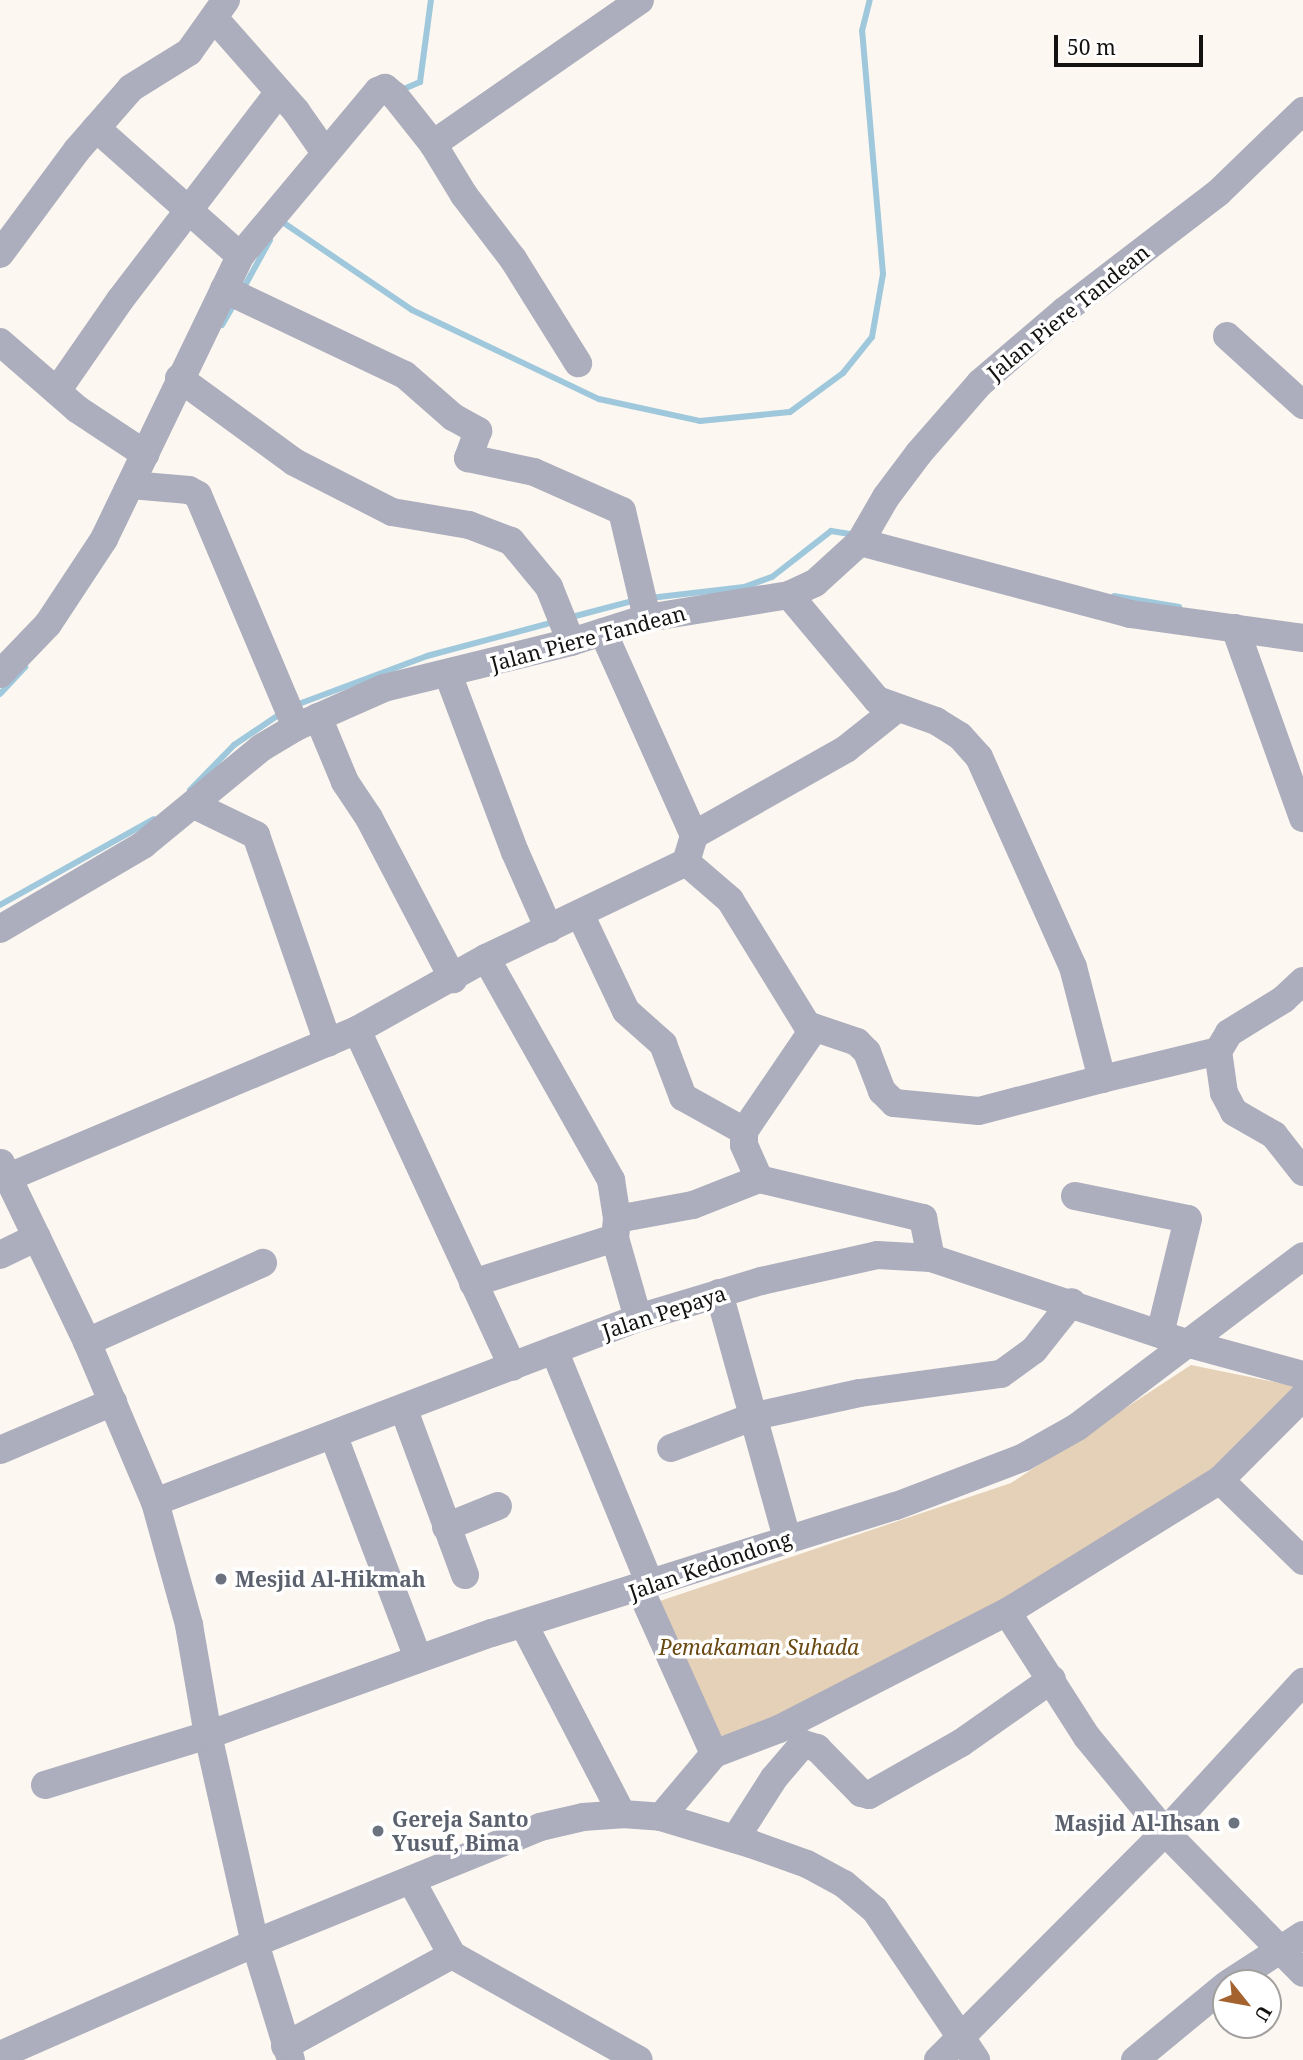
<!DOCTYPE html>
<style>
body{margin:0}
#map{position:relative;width:1303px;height:2060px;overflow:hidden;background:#fcf7f0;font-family:"Noto Serif",serif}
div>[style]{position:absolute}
.green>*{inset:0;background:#e5d1b7}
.stream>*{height:6px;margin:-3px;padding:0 3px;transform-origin:3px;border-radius:3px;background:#9fc8dc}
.minor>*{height:28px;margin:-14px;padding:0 14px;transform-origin:14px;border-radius:14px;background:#acadbd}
.dots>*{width:19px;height:19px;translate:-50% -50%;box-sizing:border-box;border:4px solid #fff;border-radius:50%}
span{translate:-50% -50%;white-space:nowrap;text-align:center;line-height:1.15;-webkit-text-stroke:7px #fff;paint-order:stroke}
.street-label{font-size:21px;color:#141210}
.worship-label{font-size:21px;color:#5b616d;font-weight:700}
.left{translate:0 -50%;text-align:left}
.right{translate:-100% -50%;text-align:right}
.park-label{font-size:21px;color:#6a4812;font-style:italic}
.north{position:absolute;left:1212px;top:1969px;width:70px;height:70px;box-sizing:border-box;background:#fff;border:2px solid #a1a09f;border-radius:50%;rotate:121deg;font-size:19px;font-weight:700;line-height:28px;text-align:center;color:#141210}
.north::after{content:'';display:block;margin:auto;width:24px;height:32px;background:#a4632e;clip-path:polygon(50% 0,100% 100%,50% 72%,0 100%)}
.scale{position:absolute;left:1054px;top:35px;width:149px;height:32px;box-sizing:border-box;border:4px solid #141210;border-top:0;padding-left:9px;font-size:21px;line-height:24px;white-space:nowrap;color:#141210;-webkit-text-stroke:5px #fff;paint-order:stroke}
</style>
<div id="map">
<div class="green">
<i style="clip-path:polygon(1191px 1365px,1299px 1387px,1206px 1483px,1038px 1584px,719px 1747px,657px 1602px,1011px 1483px)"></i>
</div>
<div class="stream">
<i style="left:399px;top:91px;width:23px;rotate:-23deg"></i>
<i style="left:420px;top:82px;width:83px;rotate:-82.4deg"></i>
<i style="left:281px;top:221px;width:158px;rotate:34.2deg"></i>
<i style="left:412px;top:310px;width:207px;rotate:25.5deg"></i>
<i style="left:599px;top:399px;width:103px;rotate:12.3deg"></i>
<i style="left:700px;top:421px;width:90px;rotate:-5.7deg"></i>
<i style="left:790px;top:412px;width:66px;rotate:-36.3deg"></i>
<i style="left:843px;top:373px;width:46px;rotate:-51.1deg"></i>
<i style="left:872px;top:337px;width:64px;rotate:-80.1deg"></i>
<i style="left:883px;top:274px;width:244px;rotate:-94.9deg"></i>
<i style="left:862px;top:31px;width:32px;rotate:-76deg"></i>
<i style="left:243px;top:289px;width:56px;rotate:-61.1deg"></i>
<i style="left:222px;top:325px;width:28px;rotate:-60deg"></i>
<i style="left:1114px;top:596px;width:66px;rotate:9.6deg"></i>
<i style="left:650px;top:598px;width:95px;rotate:-6.7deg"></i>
<i style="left:744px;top:587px;width:30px;rotate:-20deg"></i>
<i style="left:772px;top:577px;width:75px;rotate:-37.9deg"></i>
<i style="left:831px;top:531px;width:24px;rotate:9deg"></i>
<i style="left:568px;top:618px;width:70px;rotate:-14.8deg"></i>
<i style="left:0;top:694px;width:37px;rotate:-47deg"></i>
<i style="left:296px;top:705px;width:140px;rotate:-20.5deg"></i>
<i style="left:427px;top:656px;width:131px;rotate:-15deg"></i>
<i style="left:190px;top:790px;width:63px;rotate:-45.6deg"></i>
<i style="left:234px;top:745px;width:59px;rotate:-34deg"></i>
<i style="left:0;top:905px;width:176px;rotate:-29.2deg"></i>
</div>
<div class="minor">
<i style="left:215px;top:19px;width:123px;rotate:48.6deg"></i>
<i style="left:296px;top:111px;width:49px;rotate:55deg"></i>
<i style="left:96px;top:128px;width:193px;rotate:41.6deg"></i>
<i style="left:433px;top:144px;width:252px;rotate:-34.8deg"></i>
<i style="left:0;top:254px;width:129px;rotate:-53.5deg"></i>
<i style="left:77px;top:150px;width:82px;rotate:-48.9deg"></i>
<i style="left:131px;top:88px;width:68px;rotate:-31.8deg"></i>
<i style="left:189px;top:52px;width:64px;rotate:-54.6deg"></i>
<i style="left:224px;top:289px;width:200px;rotate:25.4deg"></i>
<i style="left:405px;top:375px;width:64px;rotate:41.2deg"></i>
<i style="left:453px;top:417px;width:29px;rotate:29deg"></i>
<i style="left:478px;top:431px;width:29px;rotate:110deg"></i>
<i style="left:468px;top:458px;width:67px;rotate:12deg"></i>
<i style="left:534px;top:472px;width:96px;rotate:23.9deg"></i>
<i style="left:622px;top:511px;width:110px;rotate:76.8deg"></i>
<i style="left:1227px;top:336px;width:103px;rotate:42.2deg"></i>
<i style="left:0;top:342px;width:102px;rotate:41deg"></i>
<i style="left:77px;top:409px;width:82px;rotate:33.5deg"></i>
<i style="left:179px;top:378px;width:142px;rotate:36.1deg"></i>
<i style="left:294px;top:462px;width:110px;rotate:27deg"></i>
<i style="left:392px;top:512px;width:78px;rotate:9.6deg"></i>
<i style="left:469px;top:525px;width:45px;rotate:20.9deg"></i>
<i style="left:511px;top:541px;width:60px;rotate:50.4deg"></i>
<i style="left:549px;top:587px;width:59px;rotate:68.2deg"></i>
<i style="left:57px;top:391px;width:111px;rotate:-55.3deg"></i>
<i style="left:120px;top:300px;width:262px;rotate:-52.6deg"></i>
<i style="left:131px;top:485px;width:58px;rotate:4.9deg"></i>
<i style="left:189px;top:490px;width:10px;rotate:29deg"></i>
<i style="left:198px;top:495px;width:252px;rotate:67.1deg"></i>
<i style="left:860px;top:542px;width:279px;rotate:14.9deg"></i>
<i style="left:1130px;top:614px;width:175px;rotate:7.9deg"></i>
<i style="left:789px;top:595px;width:137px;rotate:50deg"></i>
<i style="left:877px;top:700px;width:63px;rotate:19.6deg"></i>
<i style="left:936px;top:721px;width:28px;rotate:32deg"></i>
<i style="left:960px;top:736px;width:28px;rotate:48deg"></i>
<i style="left:979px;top:757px;width:230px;rotate:65.9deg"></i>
<i style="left:1073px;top:967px;width:116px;rotate:75.5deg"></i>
<i style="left:1102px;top:1079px;width:119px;rotate:-13.6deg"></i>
<i style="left:1235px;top:628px;width:202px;rotate:70.3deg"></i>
<i style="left:603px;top:632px;width:222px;rotate:65.9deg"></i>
<i style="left:0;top:674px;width:69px;rotate:-46.2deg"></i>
<i style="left:48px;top:624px;width:102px;rotate:-56.6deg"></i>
<i style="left:104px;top:539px;width:314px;rotate:-64.3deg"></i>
<i style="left:240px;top:256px;width:215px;rotate:-50.1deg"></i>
<i style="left:378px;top:91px;width:8px;rotate:-23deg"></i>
<i style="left:385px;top:88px;width:13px;rotate:39deg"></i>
<i style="left:395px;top:96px;width:61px;rotate:51.6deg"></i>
<i style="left:433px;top:144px;width:60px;rotate:58.7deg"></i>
<i style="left:464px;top:195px;width:81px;rotate:52.6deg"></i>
<i style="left:513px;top:259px;width:123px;rotate:58deg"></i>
<i style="left:448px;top:674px;width:190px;rotate:69.4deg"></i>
<i style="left:515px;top:852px;width:84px;rotate:66.2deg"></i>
<i style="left:318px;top:717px;width:70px;rotate:67.4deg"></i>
<i style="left:345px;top:782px;width:43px;rotate:56.3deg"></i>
<i style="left:369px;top:818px;width:182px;rotate:62.4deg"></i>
<i style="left:194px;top:805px;width:69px;rotate:25.8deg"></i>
<i style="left:256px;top:835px;width:220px;rotate:70.9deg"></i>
<i style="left:686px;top:862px;width:58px;rotate:40.8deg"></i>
<i style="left:730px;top:900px;width:147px;rotate:58.4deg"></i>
<i style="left:807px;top:1025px;width:53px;rotate:18.8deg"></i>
<i style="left:857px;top:1042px;width:14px;rotate:45deg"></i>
<i style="left:867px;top:1052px;width:42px;rotate:69deg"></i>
<i style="left:882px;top:1091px;width:17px;rotate:45deg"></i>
<i style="left:894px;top:1103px;width:85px;rotate:5.4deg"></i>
<i style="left:979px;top:1111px;width:127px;rotate:-14.6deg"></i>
<i style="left:580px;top:914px;width:107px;rotate:64.6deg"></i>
<i style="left:626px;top:1011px;width:50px;rotate:41.7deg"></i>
<i style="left:663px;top:1044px;width:57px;rotate:69.3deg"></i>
<i style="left:683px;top:1097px;width:70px;rotate:29.1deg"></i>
<i style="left:0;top:929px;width:166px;rotate:-30.4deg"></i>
<i style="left:143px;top:845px;width:153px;rotate:-39.4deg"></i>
<i style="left:261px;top:748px;width:41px;rotate:-31deg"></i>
<i style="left:296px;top:727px;width:96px;rotate:-23.9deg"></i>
<i style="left:384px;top:688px;width:193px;rotate:-13.8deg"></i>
<i style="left:571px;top:642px;width:80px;rotate:-17.5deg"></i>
<i style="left:647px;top:618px;width:144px;rotate:-9.2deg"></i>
<i style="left:789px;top:595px;width:29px;rotate:-25deg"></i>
<i style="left:815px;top:583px;width:61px;rotate:-42.3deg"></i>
<i style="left:860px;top:542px;width:52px;rotate:-60deg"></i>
<i style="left:886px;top:497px;width:55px;rotate:-53.1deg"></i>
<i style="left:919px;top:453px;width:93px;rotate:-48.9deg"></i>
<i style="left:980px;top:383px;width:111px;rotate:-40.6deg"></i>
<i style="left:1064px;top:311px;width:195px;rotate:-37.5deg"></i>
<i style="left:1219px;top:192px;width:117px;rotate:-44deg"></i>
<i style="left:486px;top:958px;width:255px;rotate:60.6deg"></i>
<i style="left:611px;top:1180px;width:39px;rotate:81deg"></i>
<i style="left:617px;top:1219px;width:19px;rotate:96deg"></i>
<i style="left:615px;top:1238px;width:83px;rotate:74deg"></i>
<i style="left:1303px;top:981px;width:26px;rotate:137deg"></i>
<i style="left:1284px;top:999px;width:65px;rotate:148.3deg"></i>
<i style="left:1229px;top:1033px;width:21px;rotate:121deg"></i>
<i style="left:1218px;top:1051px;width:42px;rotate:81.9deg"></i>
<i style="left:1224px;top:1093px;width:21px;rotate:62deg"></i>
<i style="left:1234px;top:1112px;width:46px;rotate:29.9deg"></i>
<i style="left:1274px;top:1135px;width:47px;rotate:51.9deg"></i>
<i style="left:357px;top:1030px;width:371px;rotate:65.2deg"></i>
<i style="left:813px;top:1030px;width:122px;rotate:124.3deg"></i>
<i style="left:744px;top:1131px;width:14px;rotate:90deg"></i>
<i style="left:744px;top:1145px;width:37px;rotate:66deg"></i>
<i style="left:759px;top:1179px;width:169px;rotate:13.4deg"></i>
<i style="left:923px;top:1218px;width:41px;rotate:78.7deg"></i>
<i style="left:1px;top:1163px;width:199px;rotate:64.3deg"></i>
<i style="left:87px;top:1342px;width:174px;rotate:67deg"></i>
<i style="left:155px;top:1502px;width:128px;rotate:74.5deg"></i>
<i style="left:189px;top:1625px;width:112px;rotate:80.2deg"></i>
<i style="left:208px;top:1735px;width:213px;rotate:77.3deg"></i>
<i style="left:255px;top:1943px;width:122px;rotate:72.9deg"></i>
<i style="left:9px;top:1177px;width:378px;rotate:-22.9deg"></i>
<i style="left:357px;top:1030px;width:148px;rotate:-29.2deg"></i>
<i style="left:486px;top:958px;width:222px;rotate:-25.6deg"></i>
<i style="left:686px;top:862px;width:28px;rotate:-73deg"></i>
<i style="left:694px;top:835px;width:175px;rotate:-29.5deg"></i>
<i style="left:846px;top:749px;width:63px;rotate:-38.5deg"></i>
<i style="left:1075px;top:1196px;width:115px;rotate:11.5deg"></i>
<i style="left:1188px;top:1219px;width:118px;rotate:103.7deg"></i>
<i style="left:617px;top:1219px;width:77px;rotate:-10.4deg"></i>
<i style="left:693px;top:1205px;width:71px;rotate:-21.5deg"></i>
<i style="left:0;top:1255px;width:41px;rotate:-25.9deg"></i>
<i style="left:473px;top:1283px;width:149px;rotate:-17.6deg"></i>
<i style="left:719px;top:1293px;width:254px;rotate:74.5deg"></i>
<i style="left:87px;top:1342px;width:193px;rotate:-24.2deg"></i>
<i style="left:554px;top:1350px;width:253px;rotate:67.7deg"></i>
<i style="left:1303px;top:1397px;width:117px;rotate:135deg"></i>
<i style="left:1220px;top:1480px;width:116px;rotate:44.3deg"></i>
<i style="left:404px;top:1410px;width:176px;rotate:69.7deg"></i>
<i style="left:334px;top:1437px;width:236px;rotate:69.2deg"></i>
<i style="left:671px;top:1448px;width:90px;rotate:-20.9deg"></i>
<i style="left:755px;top:1416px;width:107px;rotate:-12.4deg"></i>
<i style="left:860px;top:1393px;width:142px;rotate:-7.7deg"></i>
<i style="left:1001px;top:1374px;width:41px;rotate:-36deg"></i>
<i style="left:1034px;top:1350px;width:61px;rotate:-51.6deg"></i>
<i style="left:0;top:1450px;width:123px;rotate:-23deg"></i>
<i style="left:155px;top:1502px;width:517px;rotate:-20.85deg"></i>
<i style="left:638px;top:1318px;width:128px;rotate:-16.7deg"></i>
<i style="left:761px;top:1281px;width:119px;rotate:-12.6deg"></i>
<i style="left:877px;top:1255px;width:54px;rotate:3.2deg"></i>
<i style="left:931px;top:1258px;width:269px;rotate:18.4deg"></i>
<i style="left:1186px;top:1343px;width:121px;rotate:15.3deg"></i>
<i style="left:446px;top:1527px;width:56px;rotate:-22deg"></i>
<i style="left:640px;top:1589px;width:181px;rotate:65.8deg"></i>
<i style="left:1007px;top:1612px;width:148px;rotate:57.4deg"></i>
<i style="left:1087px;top:1737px;width:123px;rotate:50.6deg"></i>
<i style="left:1165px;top:1832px;width:197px;rotate:45.6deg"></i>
<i style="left:524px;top:1625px;width:213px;rotate:62.6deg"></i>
<i style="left:45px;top:1785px;width:170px;rotate:-17.1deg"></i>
<i style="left:208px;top:1735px;width:302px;rotate:-19.8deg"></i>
<i style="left:492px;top:1633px;width:423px;rotate:-17.5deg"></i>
<i style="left:896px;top:1506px;width:137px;rotate:-20.9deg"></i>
<i style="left:1024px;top:1457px;width:61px;rotate:-29.5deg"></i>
<i style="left:1077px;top:1427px;width:283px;rotate:-37.1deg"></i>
<i style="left:661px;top:1817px;width:82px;rotate:-49.9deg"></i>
<i style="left:714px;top:1754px;width:70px;rotate:-21deg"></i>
<i style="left:779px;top:1729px;width:256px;rotate:-27.2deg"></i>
<i style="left:1007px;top:1612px;width:251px;rotate:-31.8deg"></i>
<i style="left:735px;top:1839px;width:72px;rotate:-57.4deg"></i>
<i style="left:774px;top:1778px;width:45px;rotate:-49.5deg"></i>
<i style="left:803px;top:1744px;width:15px;rotate:16deg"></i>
<i style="left:817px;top:1748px;width:63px;rotate:45.6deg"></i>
<i style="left:861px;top:1793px;width:8px;rotate:14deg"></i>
<i style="left:869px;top:1795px;width:106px;rotate:-29.5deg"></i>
<i style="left:961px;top:1743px;width:111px;rotate:-35.1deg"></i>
<i style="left:411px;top:1880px;width:85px;rotate:61.3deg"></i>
<i style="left:452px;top:1955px;width:214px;rotate:29.3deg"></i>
<i style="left:1229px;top:1983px;width:88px;rotate:-33deg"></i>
<i style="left:285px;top:2046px;width:190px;rotate:-28.6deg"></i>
<i style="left:0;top:2055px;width:279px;rotate:-23.7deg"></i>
<i style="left:255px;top:1943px;width:308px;rotate:-22.1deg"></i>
<i style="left:540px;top:1827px;width:44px;rotate:-13.1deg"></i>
<i style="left:583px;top:1817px;width:39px;rotate:-4deg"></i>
<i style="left:622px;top:1814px;width:39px;rotate:4deg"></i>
<i style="left:661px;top:1817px;width:94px;rotate:16.7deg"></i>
<i style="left:751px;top:1844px;width:59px;rotate:19.7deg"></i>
<i style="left:807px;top:1864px;width:42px;rotate:28.4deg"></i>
<i style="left:844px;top:1884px;width:40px;rotate:40deg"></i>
<i style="left:875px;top:1910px;width:181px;rotate:56deg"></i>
<i style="left:938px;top:2060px;width:322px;rotate:-45.1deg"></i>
<i style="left:1165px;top:1832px;width:204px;rotate:-47.4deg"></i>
<i style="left:1135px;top:2060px;width:118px;rotate:-39.5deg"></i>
</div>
<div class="dots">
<i style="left:221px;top:1579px;background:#6b7280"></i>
<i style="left:1234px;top:1823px;background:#6b7280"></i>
<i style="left:378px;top:1831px;background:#6b7280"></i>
</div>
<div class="street-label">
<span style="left:1068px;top:312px;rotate:-39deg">Jalan Piere Tandean</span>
<span style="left:588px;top:638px;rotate:-15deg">Jalan Piere Tandean</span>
<span style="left:664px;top:1312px;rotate:-18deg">Jalan Pepaya</span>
<span style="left:710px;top:1565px;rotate:-19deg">Jalan Kedondong</span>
</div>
<div class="worship-label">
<span class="left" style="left:235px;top:1579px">Mesjid Al-Hikmah</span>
<span class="left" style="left:392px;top:1831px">Gereja Santo<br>Yusuf, Bima</span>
<span class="right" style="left:1220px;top:1823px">Masjid Al-Ihsan</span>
</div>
<div class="park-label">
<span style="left:759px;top:1647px">Pemakaman Suhada</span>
</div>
<div class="north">U</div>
<div class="scale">50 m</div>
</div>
